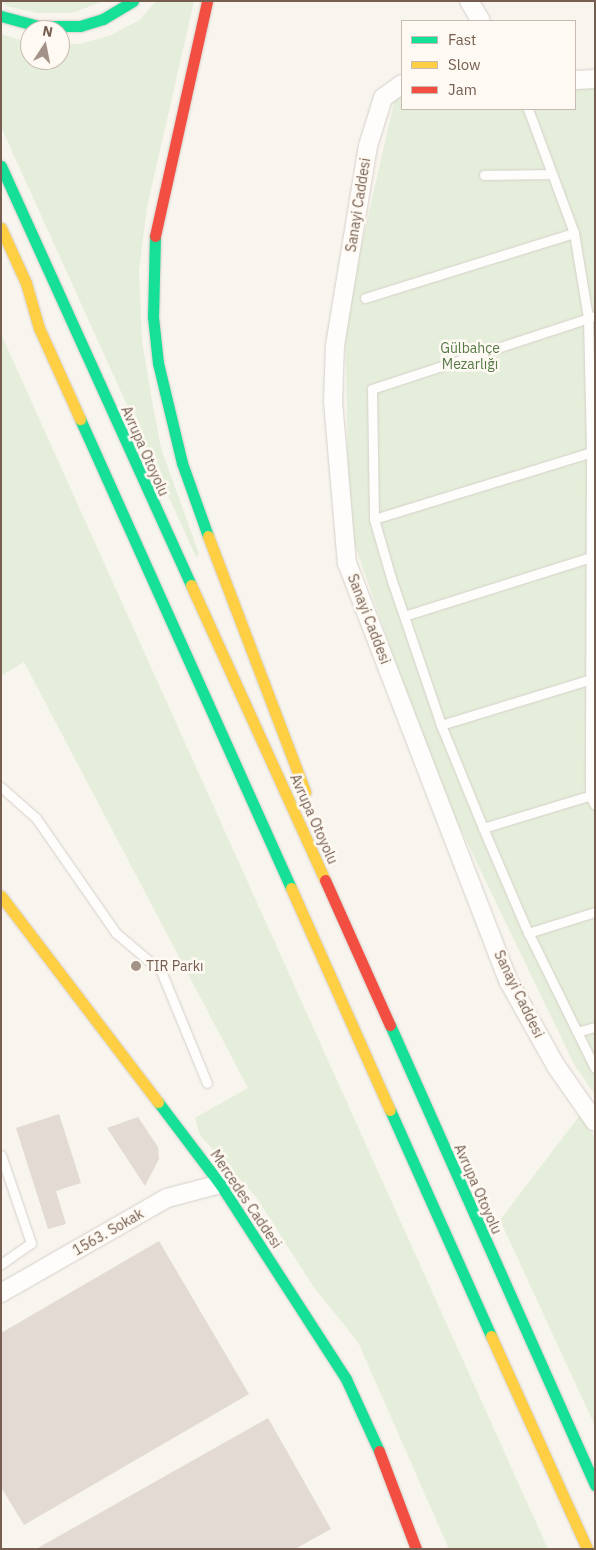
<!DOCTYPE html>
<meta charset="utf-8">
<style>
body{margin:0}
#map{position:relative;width:596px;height:1550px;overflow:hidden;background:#f8f4ee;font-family:"IBM Plex Sans",sans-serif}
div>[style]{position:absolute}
.green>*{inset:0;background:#e5eeda}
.building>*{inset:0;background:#e2dad3}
.roads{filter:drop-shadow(0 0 1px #d5d0c9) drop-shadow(0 0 1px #d5d0c9)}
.lane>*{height:9px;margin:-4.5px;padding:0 4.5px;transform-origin:4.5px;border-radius:4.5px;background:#fefdfc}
.street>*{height:18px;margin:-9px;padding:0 9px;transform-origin:9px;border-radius:9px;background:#fefdfc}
.fast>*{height:11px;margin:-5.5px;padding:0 5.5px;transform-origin:5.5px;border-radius:5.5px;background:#16e098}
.slow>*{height:11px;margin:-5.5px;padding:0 5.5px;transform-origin:5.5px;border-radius:5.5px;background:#ffcf43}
.jam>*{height:11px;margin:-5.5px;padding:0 5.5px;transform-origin:5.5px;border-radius:5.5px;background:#f24e42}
.dots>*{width:14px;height:14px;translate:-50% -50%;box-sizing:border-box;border:2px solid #fef9f2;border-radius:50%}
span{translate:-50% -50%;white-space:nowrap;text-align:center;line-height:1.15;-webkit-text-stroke:5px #fef9f2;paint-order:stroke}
.street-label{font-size:14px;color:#755d4f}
.park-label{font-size:14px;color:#557a48}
.poi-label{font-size:14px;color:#755d4f}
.left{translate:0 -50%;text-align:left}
.frame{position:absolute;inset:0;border:2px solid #755d4f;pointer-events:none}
.legend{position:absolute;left:401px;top:20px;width:175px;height:90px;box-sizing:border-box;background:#fef9f2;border:1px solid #c7bbb1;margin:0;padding:6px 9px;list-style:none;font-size:15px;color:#755d4f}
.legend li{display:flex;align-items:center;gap:10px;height:25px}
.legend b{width:25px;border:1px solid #c7bbb1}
.north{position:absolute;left:20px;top:20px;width:50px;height:50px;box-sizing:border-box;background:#fef9f2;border:1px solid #c7bbb1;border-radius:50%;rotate:11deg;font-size:14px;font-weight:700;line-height:20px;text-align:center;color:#755d4f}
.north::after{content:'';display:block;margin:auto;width:18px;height:22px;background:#a39287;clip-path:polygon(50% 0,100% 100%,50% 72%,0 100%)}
</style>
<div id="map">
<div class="green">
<i style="clip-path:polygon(1px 1px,104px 1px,72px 13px,37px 13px,7px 6px)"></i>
<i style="clip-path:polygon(156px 1px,194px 1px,147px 207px,139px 271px,142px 341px,151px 395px,161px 448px,199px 554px,196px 557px,1px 127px,1px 34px,30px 43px,30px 60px,60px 60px,60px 45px,80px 44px,109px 36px,140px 20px)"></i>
<i style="clip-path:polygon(595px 80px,595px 1095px,575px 1066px,434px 774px,349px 528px,345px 318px,395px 98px,402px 97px,402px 109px,575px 109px,575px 82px)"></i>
<i style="clip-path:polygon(1px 334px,109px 574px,548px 1549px,449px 1549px,358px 1342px,313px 1286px,256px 1197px,200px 1135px,195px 1118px,248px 1088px,24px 662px,1px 676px)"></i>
<i style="clip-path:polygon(580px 1115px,595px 1137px,595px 1426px,500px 1220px)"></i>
</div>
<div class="building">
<i style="clip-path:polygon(59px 1114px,81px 1183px,56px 1191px,66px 1224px,48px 1229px,16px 1128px)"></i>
<i style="clip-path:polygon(138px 1117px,158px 1147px,159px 1159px,145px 1186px,107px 1128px)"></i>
<i style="clip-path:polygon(159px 1241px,249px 1394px,24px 1525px,1px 1487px,1px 1333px)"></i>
<i style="clip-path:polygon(268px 1418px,331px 1529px,295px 1549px,36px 1549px)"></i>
</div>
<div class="roads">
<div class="lane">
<i style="left:528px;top:109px;width:132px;rotate:69.6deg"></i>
<i style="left:574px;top:233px;width:86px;rotate:80.6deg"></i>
<i style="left:588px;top:318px;width:134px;rotate:88.7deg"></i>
<i style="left:591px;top:452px;width:328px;rotate:90.2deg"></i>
<i style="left:590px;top:780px;width:16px;rotate:90deg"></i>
<i style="left:590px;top:796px;width:10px;rotate:61deg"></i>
<i style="left:484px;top:175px;width:67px;rotate:-0.9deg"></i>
<i style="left:365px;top:298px;width:219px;rotate:-17.3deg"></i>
<i style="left:595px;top:316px;width:235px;rotate:161.9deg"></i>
<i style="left:372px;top:389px;width:130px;rotate:89.1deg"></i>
<i style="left:374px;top:519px;width:61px;rotate:73.9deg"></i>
<i style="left:391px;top:578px;width:155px;rotate:71.2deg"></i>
<i style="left:441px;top:725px;width:111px;rotate:67.8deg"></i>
<i style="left:483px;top:828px;width:107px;rotate:66.8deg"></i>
<i style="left:525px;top:926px;width:158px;rotate:63.8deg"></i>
<i style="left:374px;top:519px;width:231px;rotate:-17.1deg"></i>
<i style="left:404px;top:616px;width:199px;rotate:-17.5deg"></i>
<i style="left:441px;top:725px;width:161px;rotate:-17deg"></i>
<i style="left:1px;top:787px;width:47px;rotate:41.5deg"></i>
<i style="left:36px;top:818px;width:140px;rotate:55.2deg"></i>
<i style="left:116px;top:933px;width:59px;rotate:40.2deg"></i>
<i style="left:161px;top:971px;width:121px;rotate:67.7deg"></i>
<i style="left:483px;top:828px;width:117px;rotate:-16.9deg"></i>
<i style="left:528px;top:933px;width:70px;rotate:-17.4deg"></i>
<i style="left:577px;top:1032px;width:19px;rotate:-16deg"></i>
<i style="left:1px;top:1155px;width:93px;rotate:71.2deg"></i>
<i style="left:31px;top:1243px;width:37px;rotate:145deg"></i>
</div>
<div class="street">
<i style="left:469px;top:1px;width:23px;rotate:59deg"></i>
<i style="left:575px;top:80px;width:20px;rotate:-3deg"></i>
<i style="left:402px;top:84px;width:24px;rotate:144deg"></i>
<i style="left:383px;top:98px;width:50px;rotate:107.4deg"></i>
<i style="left:368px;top:146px;width:202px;rotate:99.4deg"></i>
<i style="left:335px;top:345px;width:56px;rotate:92deg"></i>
<i style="left:333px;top:401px;width:163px;rotate:85.1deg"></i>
<i style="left:347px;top:563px;width:449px;rotate:68.9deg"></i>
<i style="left:509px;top:982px;width:96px;rotate:60.8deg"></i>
<i style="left:556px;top:1066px;width:68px;rotate:55.1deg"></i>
<i style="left:1px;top:1293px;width:191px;rotate:-29.8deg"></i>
<i style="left:167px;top:1198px;width:55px;rotate:-14.8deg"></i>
</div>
<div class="fast">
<i style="left:1px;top:16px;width:39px;rotate:15deg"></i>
<i style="left:39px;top:26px;width:41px"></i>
<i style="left:80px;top:26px;width:24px;rotate:-17deg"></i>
<i style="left:103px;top:19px;width:35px;rotate:-31deg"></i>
<i style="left:1px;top:166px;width:460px;rotate:65.6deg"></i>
<i style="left:155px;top:236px;width:81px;rotate:91.4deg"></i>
<i style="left:153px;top:317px;width:46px;rotate:83.8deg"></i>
<i style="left:158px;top:363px;width:103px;rotate:76.5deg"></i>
<i style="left:182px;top:463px;width:77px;rotate:70.4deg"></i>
<i style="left:80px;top:419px;width:514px;rotate:65.78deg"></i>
<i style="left:390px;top:1025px;width:504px;rotate:65.98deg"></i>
<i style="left:158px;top:1102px;width:103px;rotate:52.9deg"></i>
<i style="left:220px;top:1184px;width:232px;rotate:57.1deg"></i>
<i style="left:346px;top:1379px;width:79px;rotate:65.4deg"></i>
<i style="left:390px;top:1110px;width:248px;rotate:65.9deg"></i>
</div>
<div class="slow">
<i style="left:1px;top:228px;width:60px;rotate:65.6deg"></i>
<i style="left:26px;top:283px;width:47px;rotate:73.9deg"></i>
<i style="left:39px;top:328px;width:100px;rotate:65.7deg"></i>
<i style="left:208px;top:536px;width:274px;rotate:69.2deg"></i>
<i style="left:191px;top:585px;width:324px;rotate:65.6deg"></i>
<i style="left:291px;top:888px;width:243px;rotate:66deg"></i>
<i style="left:1px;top:896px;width:259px;rotate:52.7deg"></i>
<i style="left:491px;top:1336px;width:234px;rotate:65.7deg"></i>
</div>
<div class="jam">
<i style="left:155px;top:236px;width:241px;rotate:-77.5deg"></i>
<i style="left:325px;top:880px;width:159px;rotate:65.9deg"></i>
<i style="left:379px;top:1451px;width:105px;rotate:69.3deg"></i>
</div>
</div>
<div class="dots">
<i style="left:136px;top:966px;background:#a39287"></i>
</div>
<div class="street-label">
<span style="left:358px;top:205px;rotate:-81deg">Sanayi Caddesi</span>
<span style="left:145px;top:451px;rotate:66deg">Avrupa Otoyolu</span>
<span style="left:369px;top:619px;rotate:69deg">Sanayi Caddesi</span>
<span style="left:314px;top:819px;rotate:66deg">Avrupa Otoyolu</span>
<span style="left:519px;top:994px;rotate:64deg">Sanayi Caddesi</span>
<span style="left:478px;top:1189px;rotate:66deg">Avrupa Otoyolu</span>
<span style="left:246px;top:1199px;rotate:56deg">Mercedes Caddesi</span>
<span style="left:108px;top:1232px;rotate:-30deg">1563. Sokak</span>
</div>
<div class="park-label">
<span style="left:470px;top:356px">Gülbahçe<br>Mezarlığı</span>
</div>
<div class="poi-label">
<span class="left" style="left:146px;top:966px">TIR Parkı</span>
</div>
<div class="frame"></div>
<ul class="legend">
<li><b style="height:6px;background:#16e098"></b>Fast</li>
<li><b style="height:6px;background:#ffcf43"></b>Slow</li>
<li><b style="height:6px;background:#f24e42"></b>Jam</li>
</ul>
<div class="north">N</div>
</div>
